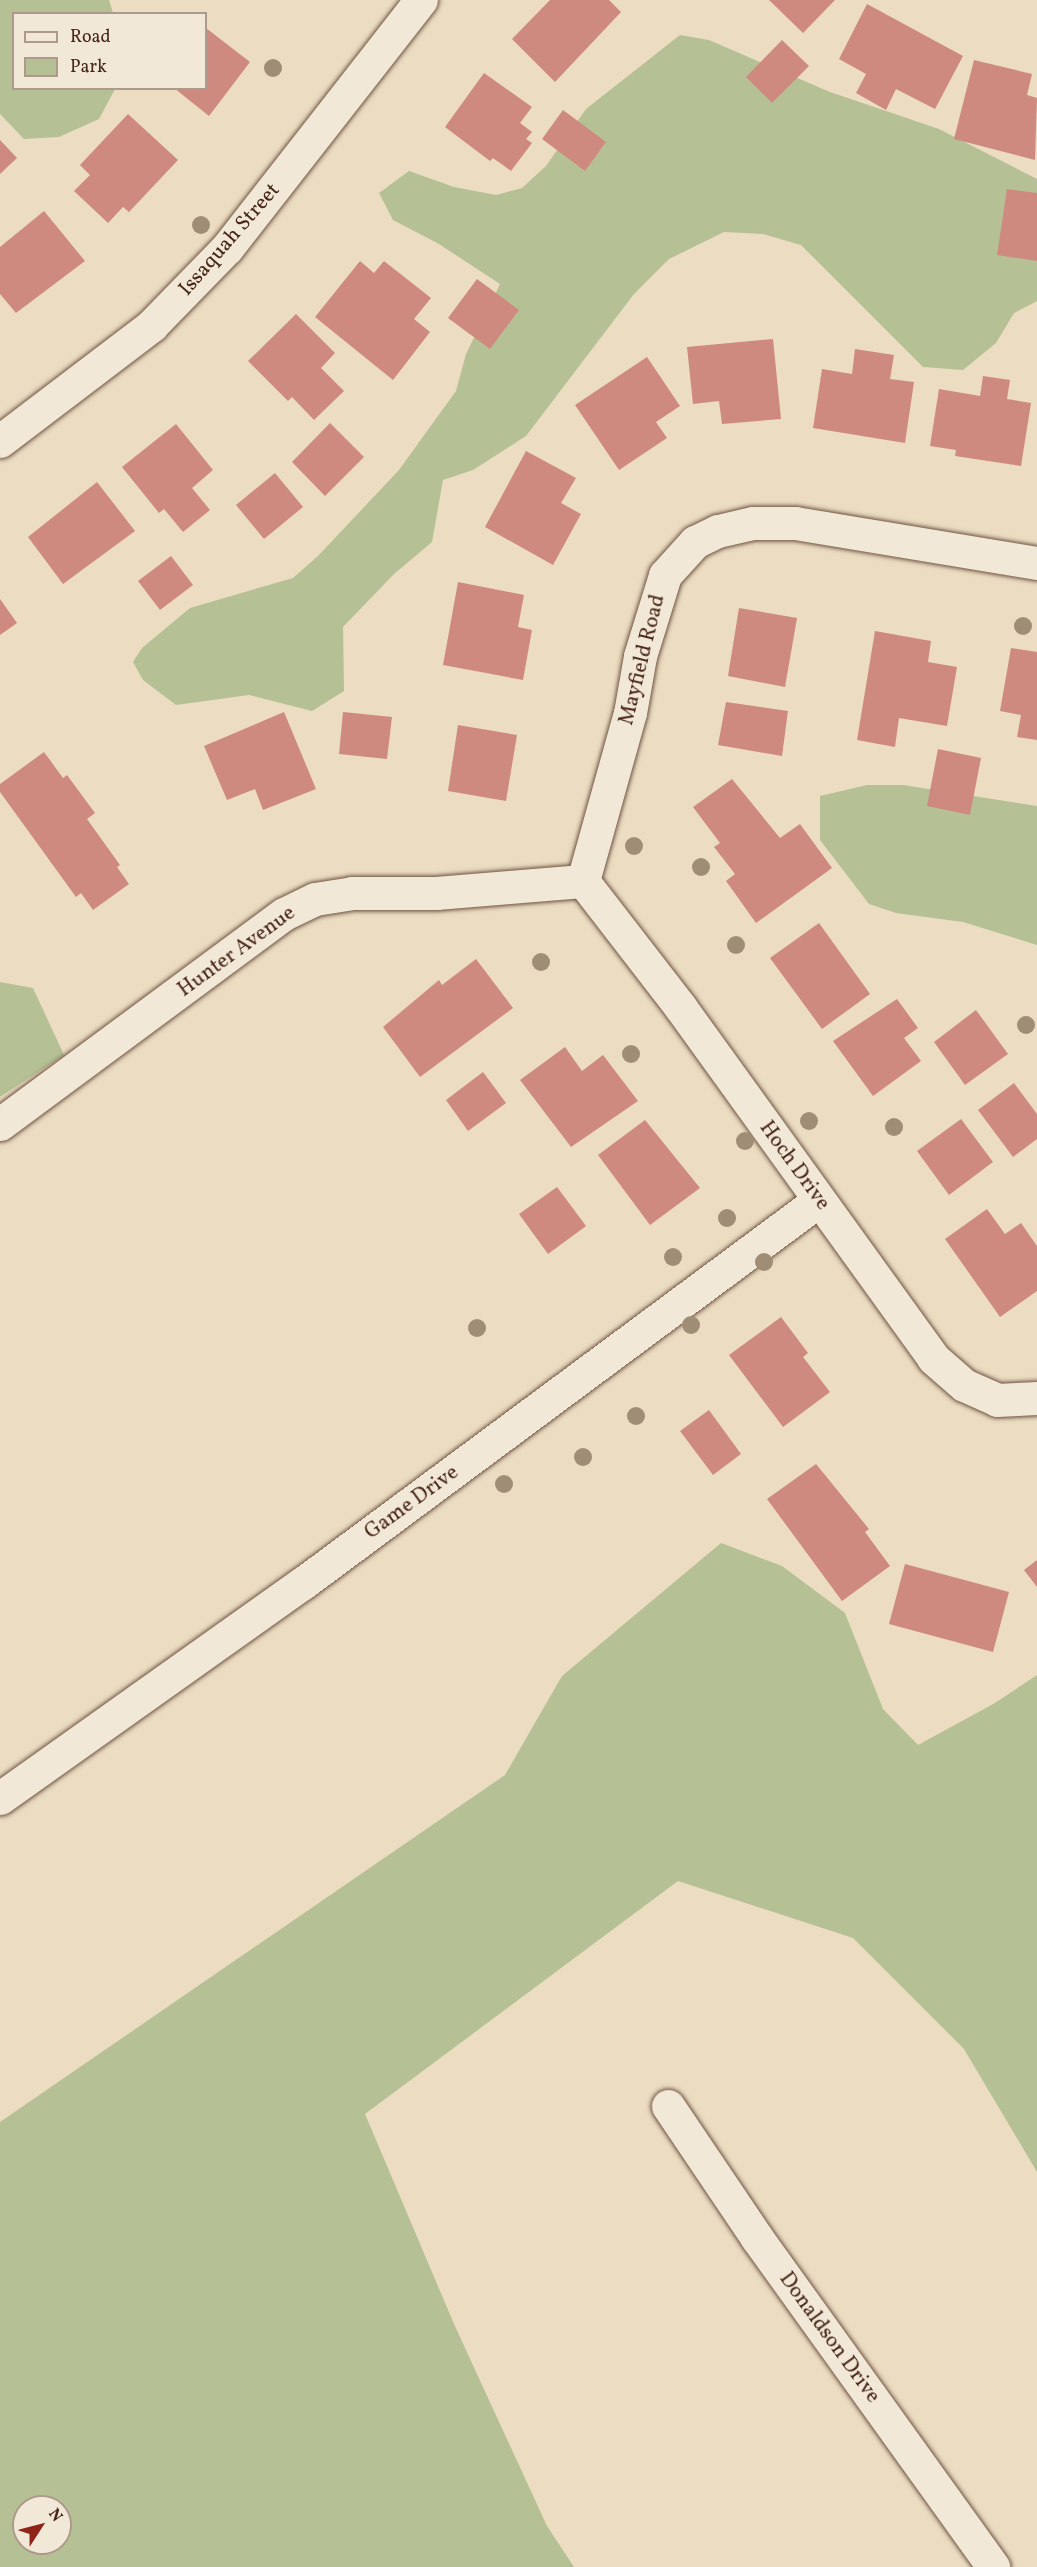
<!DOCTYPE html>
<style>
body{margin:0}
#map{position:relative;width:1037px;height:2567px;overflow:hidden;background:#ebdcc2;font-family:Vollkorn,serif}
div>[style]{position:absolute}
.green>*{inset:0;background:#b5c195}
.building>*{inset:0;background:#cf8a7f}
.roads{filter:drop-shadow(0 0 2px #705442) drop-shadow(0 0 2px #705442)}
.minor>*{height:33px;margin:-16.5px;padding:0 16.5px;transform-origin:16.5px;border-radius:16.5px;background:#f2e8d7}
.trees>*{width:18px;height:18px;margin:-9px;border-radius:50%;background:#a08d76}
span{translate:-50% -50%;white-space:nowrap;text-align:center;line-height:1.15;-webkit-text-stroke:5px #f2e8d7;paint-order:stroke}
.street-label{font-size:21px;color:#472618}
.legend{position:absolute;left:12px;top:12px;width:195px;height:78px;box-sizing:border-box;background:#f2e8d7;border:2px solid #ae9a8b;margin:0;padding:8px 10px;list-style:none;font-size:18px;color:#472618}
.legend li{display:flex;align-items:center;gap:12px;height:30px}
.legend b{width:30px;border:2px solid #ae9a8b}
.north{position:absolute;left:12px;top:2495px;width:60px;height:60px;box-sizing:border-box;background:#f2e8d7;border:2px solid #ae9a8b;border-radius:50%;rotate:54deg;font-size:16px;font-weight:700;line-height:24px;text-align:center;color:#472618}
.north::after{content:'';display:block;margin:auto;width:21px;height:27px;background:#8f2418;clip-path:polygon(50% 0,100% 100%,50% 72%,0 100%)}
</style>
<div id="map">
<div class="green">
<i style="clip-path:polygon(0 0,109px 0,113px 13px,14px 14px,14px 88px,115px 89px,99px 119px,59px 137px,24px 139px,0 114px)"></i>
<i style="clip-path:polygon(680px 35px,709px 40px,830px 92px,939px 129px,1037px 179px,1037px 301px,1014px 313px,996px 343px,963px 370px,923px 367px,801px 245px,763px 234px,724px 232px,669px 259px,634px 294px,526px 436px,473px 470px,443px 480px,432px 542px,394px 574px,343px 627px,344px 691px,312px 711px,249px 695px,176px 705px,143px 680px,133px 662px,142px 648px,190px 608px,293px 578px,318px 556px,399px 470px,456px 391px,466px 354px,500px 284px,439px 244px,393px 220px,379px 193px,409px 171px,454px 187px,496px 195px,522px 188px,546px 166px,586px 109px)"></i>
<i style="clip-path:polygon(867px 785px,903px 785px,1037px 806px,1037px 945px,963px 922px,896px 913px,869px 904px,820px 840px,820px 796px)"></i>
<i style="clip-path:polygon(0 982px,33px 988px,64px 1055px,0 1097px)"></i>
<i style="clip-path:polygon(evenodd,721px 1543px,782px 1566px,845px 1613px,883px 1709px,918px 1745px,995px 1703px,1037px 1675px,1037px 2172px,964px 2049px,853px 1938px,678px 1881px,365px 2114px,454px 2324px,547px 2526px,574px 2567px,0 2567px,0 2122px,505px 1775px,562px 1676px,721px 1543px,24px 2507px,60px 2507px,60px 2543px,24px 2543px,24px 2507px)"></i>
</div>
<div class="building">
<i style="clip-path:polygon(550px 0,609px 0,621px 12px,555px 82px,512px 39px)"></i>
<i style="clip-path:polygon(769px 0,835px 0,803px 33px)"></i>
<i style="clip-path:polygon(867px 4px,963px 56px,935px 109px,896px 89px,886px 110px,856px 93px,866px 74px,839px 59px)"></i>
<i style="clip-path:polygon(206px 28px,250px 62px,209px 116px,174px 88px,206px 88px)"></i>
<i style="clip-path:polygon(782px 40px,809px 66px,772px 103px,746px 77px)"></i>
<i style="clip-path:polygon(974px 60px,1032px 74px,1027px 95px,1037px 98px,1035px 160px,954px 139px)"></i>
<i style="clip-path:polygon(484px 73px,532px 107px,520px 123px,532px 132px,526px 139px,532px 143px,511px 171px,493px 158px,490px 161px,445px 127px)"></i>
<i style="clip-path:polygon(563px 110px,606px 142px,585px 171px,542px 139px)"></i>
<i style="clip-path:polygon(128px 114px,178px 160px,129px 212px,123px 207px,108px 223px,74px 191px,90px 175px,80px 165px)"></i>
<i style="clip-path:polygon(0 140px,17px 158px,0 174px)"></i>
<i style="clip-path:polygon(1007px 189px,1037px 193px,1037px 261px,997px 255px)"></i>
<i style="clip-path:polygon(44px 211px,85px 261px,16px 313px,0 294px,0 247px)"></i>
<i style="clip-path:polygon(360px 261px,374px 273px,384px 261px,431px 298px,414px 319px,430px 332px,393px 380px,315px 317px)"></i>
<i style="clip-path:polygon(477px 279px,519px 310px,490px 349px,448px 318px)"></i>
<i style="clip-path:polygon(296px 314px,335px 353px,321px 368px,344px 391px,314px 420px,292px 397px,288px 401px,248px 361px)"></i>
<i style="clip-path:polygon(773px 339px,781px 419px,722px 424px,719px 401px,693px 404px,687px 347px)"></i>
<i style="clip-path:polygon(855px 349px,894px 355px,890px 379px,914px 382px,905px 443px,813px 428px,822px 369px,852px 374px)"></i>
<i style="clip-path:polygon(647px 357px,680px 406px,656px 422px,667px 438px,619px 470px,575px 405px)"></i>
<i style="clip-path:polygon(983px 376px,1010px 380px,1007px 399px,1031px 403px,1021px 466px,955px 456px,956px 450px,930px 446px,939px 389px,980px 396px)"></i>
<i style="clip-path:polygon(330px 423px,364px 457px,325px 496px,292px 462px)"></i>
<i style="clip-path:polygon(176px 424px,213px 470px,192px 488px,210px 510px,183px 532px,164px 509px,159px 513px,122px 467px)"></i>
<i style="clip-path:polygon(526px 451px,576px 478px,561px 503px,581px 514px,553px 565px,485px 527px)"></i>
<i style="clip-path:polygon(275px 473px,303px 507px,264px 539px,236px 505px)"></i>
<i style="clip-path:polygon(97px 482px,135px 531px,63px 584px,28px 537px)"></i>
<i style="clip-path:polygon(171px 556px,193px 585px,160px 610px,138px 581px)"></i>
<i style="clip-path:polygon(458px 582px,524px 595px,518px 627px,532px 630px,523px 680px,443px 665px)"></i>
<i style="clip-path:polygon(0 599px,17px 623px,0 635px)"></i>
<i style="clip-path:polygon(739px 608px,797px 618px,785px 687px,728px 676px)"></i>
<i style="clip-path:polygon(875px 631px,931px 641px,928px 662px,957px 667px,947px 726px,899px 718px,895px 747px,857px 740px)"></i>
<i style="clip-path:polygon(1011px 648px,1037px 652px,1037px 740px,1017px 737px,1021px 715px,1000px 711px)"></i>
<i style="clip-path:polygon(726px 702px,788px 711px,782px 756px,718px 745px)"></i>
<i style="clip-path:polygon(284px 712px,316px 789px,263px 810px,255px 789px,227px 800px,204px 746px)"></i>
<i style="clip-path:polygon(343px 712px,392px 717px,387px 759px,339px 754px)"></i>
<i style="clip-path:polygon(458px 725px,517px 735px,506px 801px,448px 791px)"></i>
<i style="clip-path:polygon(938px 749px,981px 758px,970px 815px,927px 806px)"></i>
<i style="clip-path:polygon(44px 752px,63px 778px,67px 775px,95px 813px,87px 819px,120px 865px,117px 867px,129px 884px,93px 910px,81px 893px,76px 897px,0 792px,0 784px)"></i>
<i style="clip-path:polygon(732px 779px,780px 838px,800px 824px,832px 868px,756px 923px,726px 881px,735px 874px,714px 847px,720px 843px,693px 807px)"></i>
<i style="clip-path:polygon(819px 923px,870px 994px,822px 1029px,770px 958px)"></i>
<i style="clip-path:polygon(476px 959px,513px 1008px,420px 1077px,383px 1027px,439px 980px,442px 985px)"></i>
<i style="clip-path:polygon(897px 999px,918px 1028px,904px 1038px,921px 1061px,873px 1096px,833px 1041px)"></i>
<i style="clip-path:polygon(976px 1010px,1008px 1054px,965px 1085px,934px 1042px)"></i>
<i style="clip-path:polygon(565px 1047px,582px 1071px,603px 1055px,638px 1101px,571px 1147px,520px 1080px)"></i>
<i style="clip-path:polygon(483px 1072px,506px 1103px,468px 1131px,446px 1100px)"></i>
<i style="clip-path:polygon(1014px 1083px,1037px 1114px,1037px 1139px,1013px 1157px,978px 1110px)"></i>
<i style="clip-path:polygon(961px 1119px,993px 1162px,949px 1195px,917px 1151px)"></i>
<i style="clip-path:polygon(645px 1120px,700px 1188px,650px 1225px,598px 1155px)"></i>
<i style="clip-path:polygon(557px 1187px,586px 1226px,548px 1254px,519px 1214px)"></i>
<i style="clip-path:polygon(987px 1209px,1005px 1234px,1021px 1223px,1037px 1246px,1037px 1291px,1000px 1317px,945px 1239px)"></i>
<i style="clip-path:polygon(781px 1317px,808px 1353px,803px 1357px,830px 1392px,783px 1427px,729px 1355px)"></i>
<i style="clip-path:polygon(709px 1410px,741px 1454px,713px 1475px,680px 1431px)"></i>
<i style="clip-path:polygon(816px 1464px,869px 1529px,865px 1532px,890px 1566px,842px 1601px,767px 1499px)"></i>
<i style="clip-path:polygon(1037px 1560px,1037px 1587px,1024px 1570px)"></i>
<i style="clip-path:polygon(905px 1564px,1009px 1592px,993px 1652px,889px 1624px)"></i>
</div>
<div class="roads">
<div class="minor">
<i style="left:0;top:441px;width:191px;rotate:-37.3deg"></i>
<i style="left:152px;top:325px;width:107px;rotate:-45.8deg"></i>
<i style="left:227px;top:248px;width:315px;rotate:-52deg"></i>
<i style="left:583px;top:881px;width:160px;rotate:52.3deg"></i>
<i style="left:681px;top:1008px;width:431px;rotate:54.2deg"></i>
<i style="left:933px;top:1358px;width:41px;rotate:41.1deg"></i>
<i style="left:964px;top:1385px;width:36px;rotate:24deg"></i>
<i style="left:997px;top:1400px;width:40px;rotate:-2.9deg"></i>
<i style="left:583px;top:881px;width:174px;rotate:-74.4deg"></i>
<i style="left:630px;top:713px;width:58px;rotate:-80deg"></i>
<i style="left:640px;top:656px;width:85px;rotate:-72.8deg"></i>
<i style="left:665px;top:575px;width:45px;rotate:-47.7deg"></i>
<i style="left:695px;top:542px;width:25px;rotate:-26deg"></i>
<i style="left:718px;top:531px;width:36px;rotate:-13deg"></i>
<i style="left:753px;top:523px;width:42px"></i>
<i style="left:795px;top:523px;width:245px;rotate:9.4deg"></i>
<i style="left:0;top:1124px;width:353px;rotate:-36.5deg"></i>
<i style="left:284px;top:914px;width:34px;rotate:-26deg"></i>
<i style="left:315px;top:899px;width:37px;rotate:-9deg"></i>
<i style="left:352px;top:893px;width:84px"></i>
<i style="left:436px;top:893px;width:147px;rotate:-4.7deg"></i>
<i style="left:0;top:1798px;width:372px;rotate:-35.4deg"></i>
<i style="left:303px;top:1583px;width:641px;rotate:-36.57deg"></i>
<i style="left:668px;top:2106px;width:159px;rotate:56deg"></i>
<i style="left:757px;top:2238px;width:405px;rotate:54.3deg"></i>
</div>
</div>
<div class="trees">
<i style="left:273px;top:68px"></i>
<i style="left:201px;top:225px"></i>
<i style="left:1023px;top:626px"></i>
<i style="left:634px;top:846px"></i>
<i style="left:701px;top:867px"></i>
<i style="left:736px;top:945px"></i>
<i style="left:541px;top:962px"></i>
<i style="left:1026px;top:1025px"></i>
<i style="left:631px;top:1054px"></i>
<i style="left:809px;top:1121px"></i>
<i style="left:894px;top:1127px"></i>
<i style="left:745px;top:1141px"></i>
<i style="left:727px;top:1218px"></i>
<i style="left:673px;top:1257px"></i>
<i style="left:764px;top:1262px"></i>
<i style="left:691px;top:1325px"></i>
<i style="left:477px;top:1328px"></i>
<i style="left:636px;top:1416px"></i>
<i style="left:583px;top:1457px"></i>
<i style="left:504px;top:1484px"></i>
</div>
<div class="street-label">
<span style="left:230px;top:240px;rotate:-49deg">Issaquah Street</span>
<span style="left:643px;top:660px;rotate:-76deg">Mayfield Road</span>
<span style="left:237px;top:952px;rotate:-36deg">Hunter Avenue</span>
<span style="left:794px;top:1166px;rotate:54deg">Hoch Drive</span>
<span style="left:412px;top:1503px;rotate:-36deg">Game Drive</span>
<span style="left:829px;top:2338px;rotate:54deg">Donaldson Drive</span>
</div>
<ul class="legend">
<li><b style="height:8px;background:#f2e8d7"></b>Road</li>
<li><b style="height:16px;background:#b5c195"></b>Park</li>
</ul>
<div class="north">N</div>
</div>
